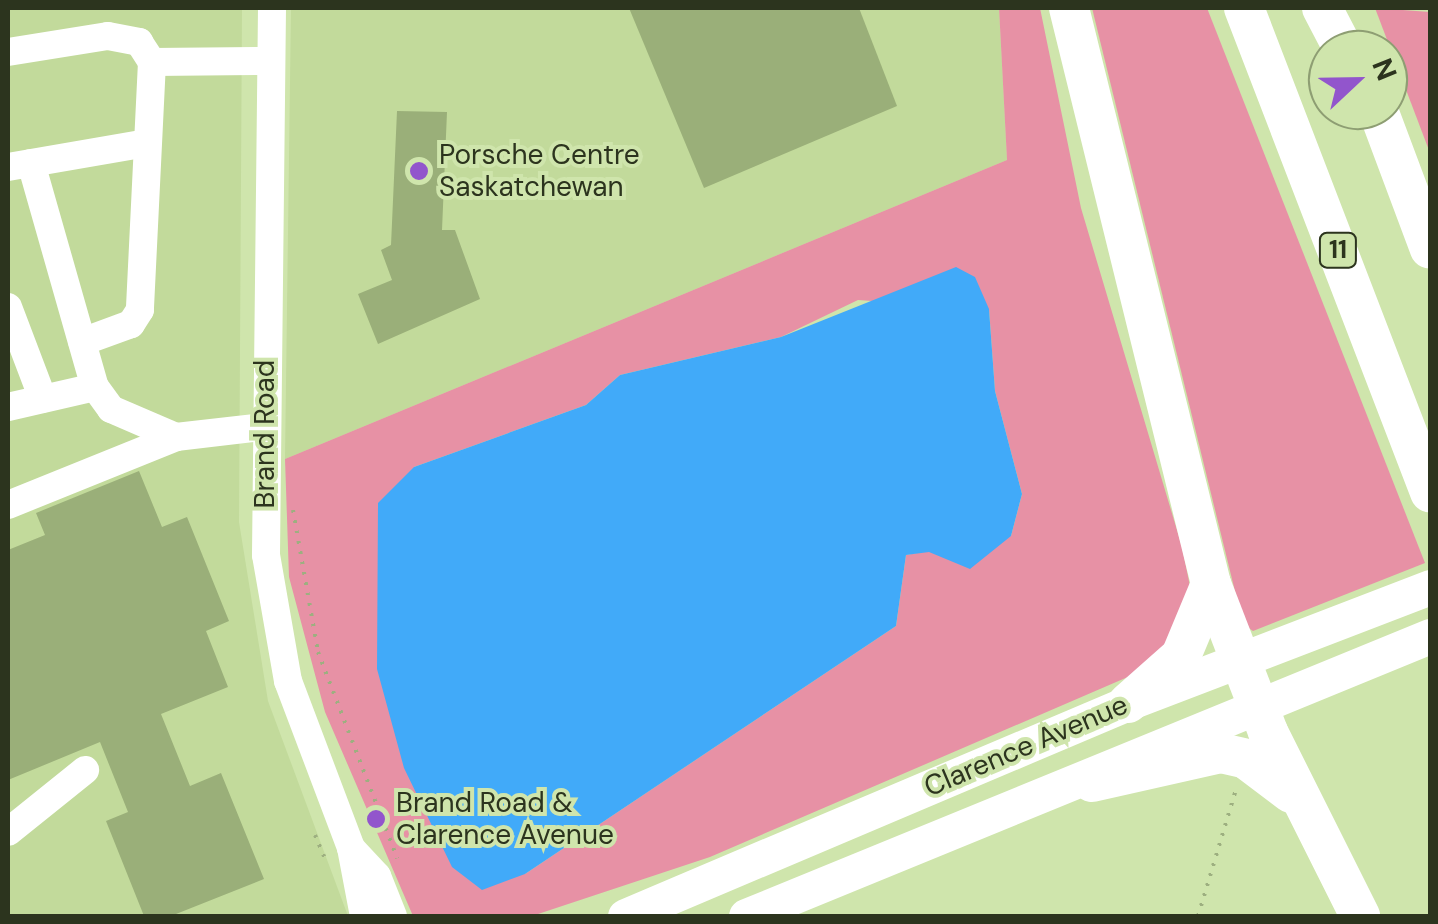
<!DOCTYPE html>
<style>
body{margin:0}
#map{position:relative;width:1438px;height:924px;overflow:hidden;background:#cfe5ac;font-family:"DM Sans",sans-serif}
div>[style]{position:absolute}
.built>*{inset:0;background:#c2da9b}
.green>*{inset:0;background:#e791a5}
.water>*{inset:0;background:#41aaf9}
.building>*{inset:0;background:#9aaf79}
.path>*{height:4px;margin-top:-2px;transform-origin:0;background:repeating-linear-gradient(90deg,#9daf80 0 2.5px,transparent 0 10.5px)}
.minor>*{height:28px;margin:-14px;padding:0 14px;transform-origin:14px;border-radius:14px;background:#fff}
.major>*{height:35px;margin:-17.5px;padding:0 17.5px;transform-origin:17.5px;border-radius:17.5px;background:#fff}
.highway>*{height:40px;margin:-20px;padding:0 20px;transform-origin:20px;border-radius:20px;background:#fff}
.dots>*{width:28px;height:28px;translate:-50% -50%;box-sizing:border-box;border:5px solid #cfe5ac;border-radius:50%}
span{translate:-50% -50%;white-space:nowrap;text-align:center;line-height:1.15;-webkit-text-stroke:8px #cfe5ac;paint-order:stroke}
.shield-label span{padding:2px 8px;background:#cfe5ac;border:2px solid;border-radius:8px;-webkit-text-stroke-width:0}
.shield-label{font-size:25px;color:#2c341e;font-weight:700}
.poi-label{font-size:28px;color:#2c341e}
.left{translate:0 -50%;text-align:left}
.street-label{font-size:28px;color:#2c341e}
.frame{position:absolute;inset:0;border:10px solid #2c341e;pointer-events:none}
.north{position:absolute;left:1308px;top:30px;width:100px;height:100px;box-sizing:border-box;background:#cfe5ac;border:2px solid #8e9e73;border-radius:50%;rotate:68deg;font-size:28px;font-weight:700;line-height:40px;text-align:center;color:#2c341e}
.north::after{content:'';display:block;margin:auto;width:35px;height:45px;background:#9255cc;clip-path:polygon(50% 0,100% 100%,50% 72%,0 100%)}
</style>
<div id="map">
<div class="built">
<i style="clip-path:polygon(8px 8px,242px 8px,239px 522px,268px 701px,348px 916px,8px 916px)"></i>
<i style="clip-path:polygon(291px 8px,999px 8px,1007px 160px,285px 459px)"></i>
</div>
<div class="green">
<i style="clip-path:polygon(evenodd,999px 8px,1040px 8px,1081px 208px,1182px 547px,1192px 596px,1181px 636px,1144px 670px,710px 857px,532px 916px,413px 916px,325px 712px,289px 577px,285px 459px,1007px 160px,999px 8px,858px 300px,989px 309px,995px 391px,1022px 494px,1011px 536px,906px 555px,896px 626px,525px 874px,414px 467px,586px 405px,620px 375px,781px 337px,858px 300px)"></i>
<i style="clip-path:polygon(1092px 8px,1207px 8px,1425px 563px,1253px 631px,1243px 624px)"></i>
<i style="clip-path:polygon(1375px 8px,1430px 12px,1430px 153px)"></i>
</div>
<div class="water">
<i style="clip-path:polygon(956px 267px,975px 277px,989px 309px,995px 391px,1022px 494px,1011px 536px,970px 569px,929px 552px,906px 555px,896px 626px,525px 874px,482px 890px,452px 867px,404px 768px,377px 669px,378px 503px,414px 467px,586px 405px,620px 375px,781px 337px)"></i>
</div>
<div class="building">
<i style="clip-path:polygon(629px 8px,859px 8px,897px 106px,704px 188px)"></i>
<i style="clip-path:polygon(397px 111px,447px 112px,442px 230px,455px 230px,480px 299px,378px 344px,358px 294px,392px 280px,381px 250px,391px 245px)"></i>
<i style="clip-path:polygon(139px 471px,162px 527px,187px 517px,229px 621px,206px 631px,228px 687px,161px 714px,190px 786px,221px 773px,264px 879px,171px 916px,144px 916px,106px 821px,128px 812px,100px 742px,8px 780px,8px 550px,45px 535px,36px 513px)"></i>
</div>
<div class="path">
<i style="left:293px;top:510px;width:144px;rotate:80deg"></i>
<i style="left:318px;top:652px;width:221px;rotate:69deg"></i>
<i style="left:315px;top:835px;width:28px;rotate:67deg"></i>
<i style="left:1198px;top:916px;width:133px;rotate:-73.3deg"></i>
</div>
<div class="minor">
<i style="left:272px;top:8px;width:547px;rotate:90.63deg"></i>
<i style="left:266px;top:555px;width:128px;rotate:80.1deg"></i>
<i style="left:288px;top:681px;width:178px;rotate:69.3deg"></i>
<i style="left:351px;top:848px;width:69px;rotate:79.2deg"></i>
<i style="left:8px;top:52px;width:101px;rotate:-9.1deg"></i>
<i style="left:108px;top:36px;width:32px;rotate:11deg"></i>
<i style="left:139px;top:42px;width:24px;rotate:57deg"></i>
<i style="left:152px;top:62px;width:248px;rotate:92.8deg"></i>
<i style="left:140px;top:310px;width:17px;rotate:123deg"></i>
<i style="left:131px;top:324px;width:52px;rotate:159.8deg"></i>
<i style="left:152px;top:62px;width:119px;rotate:-0.5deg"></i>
<i style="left:31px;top:163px;width:233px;rotate:74.1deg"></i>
<i style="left:95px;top:387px;width:27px;rotate:54deg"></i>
<i style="left:111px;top:409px;width:71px;rotate:23.3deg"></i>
<i style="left:8px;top:167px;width:141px;rotate:-9.8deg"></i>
<i style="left:8px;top:307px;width:98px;rotate:69.2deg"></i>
<i style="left:8px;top:407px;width:89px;rotate:-12.9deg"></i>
<i style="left:8px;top:505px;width:181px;rotate:-22deg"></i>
<i style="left:176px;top:437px;width:87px;rotate:-6.6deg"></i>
<i style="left:8px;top:832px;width:99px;rotate:-38.8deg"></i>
<i style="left:351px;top:848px;width:38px;rotate:47deg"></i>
<i style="left:377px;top:876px;width:43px;rotate:68.2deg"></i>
</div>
<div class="major">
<i style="left:625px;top:916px;width:546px;rotate:-22.95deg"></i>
<i style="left:1128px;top:703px;width:324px;rotate:-21deg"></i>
<i style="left:746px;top:916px;width:739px;rotate:-22.26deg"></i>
</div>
<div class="highway">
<i style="left:1069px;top:8px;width:593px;rotate:76.15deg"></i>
<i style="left:1211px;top:584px;width:159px;rotate:68.9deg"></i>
<i style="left:1268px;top:732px;width:206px;rotate:63.4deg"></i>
<i style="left:1244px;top:8px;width:519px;rotate:68.98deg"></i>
<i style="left:1322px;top:8px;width:47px;rotate:62.4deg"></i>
<i style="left:1378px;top:110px;width:148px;rotate:69.5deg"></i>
<i style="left:1128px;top:703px;width:71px;rotate:-41.6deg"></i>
<i style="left:1181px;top:656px;width:78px;rotate:-67.4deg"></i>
<i style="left:1092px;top:782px;width:132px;rotate:-12.7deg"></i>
<i style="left:1221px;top:753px;width:26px;rotate:13deg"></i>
<i style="left:1246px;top:759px;width:56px;rotate:37.1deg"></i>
</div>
<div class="dots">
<i style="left:419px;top:171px;background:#9255cc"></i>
<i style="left:376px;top:819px;background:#9255cc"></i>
</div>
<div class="shield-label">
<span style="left:1338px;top:250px">11</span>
</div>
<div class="poi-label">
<span class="left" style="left:439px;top:171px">Porsche Centre<br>Saskatchewan</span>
<span class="left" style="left:396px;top:819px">Brand Road &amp;<br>Clarence Avenue</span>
</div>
<div class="street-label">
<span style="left:265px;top:434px;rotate:-90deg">Brand Road</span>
<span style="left:1026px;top:746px;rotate:-23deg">Clarence Avenue</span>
</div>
<div class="frame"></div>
<div class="north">N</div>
</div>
